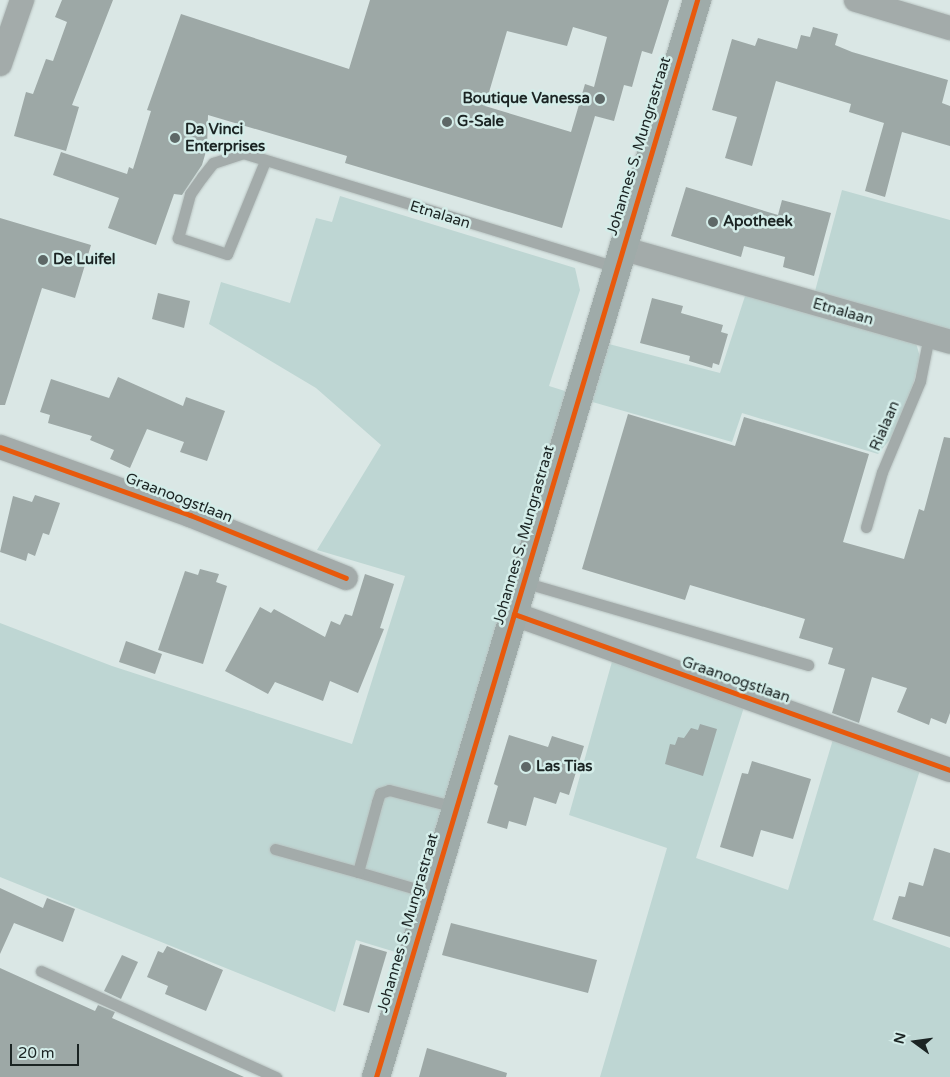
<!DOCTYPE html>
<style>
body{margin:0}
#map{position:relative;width:950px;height:1077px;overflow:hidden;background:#dae7e5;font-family:"Varela Round",sans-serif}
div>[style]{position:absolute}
.green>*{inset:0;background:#bed6d3}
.building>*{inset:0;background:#9da8a6}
.roads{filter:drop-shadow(0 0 1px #b8c3c1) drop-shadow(0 0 1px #b8c3c1)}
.lane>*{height:11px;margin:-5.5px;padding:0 5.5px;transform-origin:5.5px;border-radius:5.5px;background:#a3abaa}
.street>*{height:24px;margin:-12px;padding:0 12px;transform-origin:12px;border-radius:12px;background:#a3abaa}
.secondary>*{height:28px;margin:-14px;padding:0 14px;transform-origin:14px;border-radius:14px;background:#9faba9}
.cycleway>*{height:5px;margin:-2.5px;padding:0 2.5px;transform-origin:2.5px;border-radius:2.5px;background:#e8590c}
.dots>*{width:14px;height:14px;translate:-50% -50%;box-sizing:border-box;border:2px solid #d4ede9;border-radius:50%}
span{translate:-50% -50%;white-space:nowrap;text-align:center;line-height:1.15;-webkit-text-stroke:5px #d4ede9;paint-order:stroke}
.poi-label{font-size:15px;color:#1b2423;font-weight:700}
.right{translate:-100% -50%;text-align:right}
.left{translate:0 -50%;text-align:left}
.street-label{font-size:15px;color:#1b2423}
.north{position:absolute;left:890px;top:1017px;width:50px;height:50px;-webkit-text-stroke:4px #d4ede9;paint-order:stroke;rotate:284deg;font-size:14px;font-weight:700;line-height:20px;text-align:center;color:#1b2423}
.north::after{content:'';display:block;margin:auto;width:18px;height:22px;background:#1b2423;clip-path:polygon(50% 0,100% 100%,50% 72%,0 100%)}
.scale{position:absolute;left:10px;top:1044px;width:69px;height:22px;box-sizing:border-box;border:2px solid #1b2423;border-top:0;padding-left:6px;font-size:15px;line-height:18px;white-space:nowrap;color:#1b2423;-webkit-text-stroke:4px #d4ede9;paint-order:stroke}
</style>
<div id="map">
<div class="green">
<i style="clip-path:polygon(842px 190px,950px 220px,950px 333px,814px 295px)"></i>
<i style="clip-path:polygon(340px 196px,575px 268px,580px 290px,549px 386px,568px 392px,402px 954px,356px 940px,335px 1012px,0 877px,0 623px,112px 666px,352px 744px,405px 576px,317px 550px,381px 445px,316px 388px,209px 324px,221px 282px,290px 303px,316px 218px,332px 222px)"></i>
<i style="clip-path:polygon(746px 293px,916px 343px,920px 357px,914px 382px,892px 437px,878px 454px,742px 413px,732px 442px,589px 401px,605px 343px,720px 373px)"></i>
<i style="clip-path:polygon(613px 658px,745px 704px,696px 858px,788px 890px,834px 736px,921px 767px,873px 920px,950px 948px,950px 1077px,600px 1077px,667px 848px,569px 815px)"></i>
</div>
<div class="building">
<i style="clip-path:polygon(62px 0,113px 0,72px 105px,79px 107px,66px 151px,14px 136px,26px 92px,33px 94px,46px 59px,53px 61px,67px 22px,55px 17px)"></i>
<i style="clip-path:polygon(evenodd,370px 0,669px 0,652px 54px,642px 51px,632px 87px,624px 85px,614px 121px,595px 116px,562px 228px,345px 163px,347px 156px,208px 115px,207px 148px,202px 165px,182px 195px,174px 194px,156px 245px,108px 228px,119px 198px,53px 175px,61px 152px,127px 174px,129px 167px,133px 169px,151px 111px,147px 110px,181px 14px,349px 69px,370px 0,573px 27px,607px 37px,594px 87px,585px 84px,571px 132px,485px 106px,507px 31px,567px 46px,573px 27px)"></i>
<i style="clip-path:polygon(813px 27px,838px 34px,835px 45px,852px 52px,948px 80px,942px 103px,950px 106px,950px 146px,902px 132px,885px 197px,865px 191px,884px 123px,849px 112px,851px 104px,776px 81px,752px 166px,725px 158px,737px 117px,712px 110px,732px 39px,755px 46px,758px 38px,797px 49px,801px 35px,810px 37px)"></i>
<i style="clip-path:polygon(686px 187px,778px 215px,782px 200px,831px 213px,814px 276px,783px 267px,785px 257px,744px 246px,741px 257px,671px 236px)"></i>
<i style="clip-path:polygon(0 218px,91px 245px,75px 298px,42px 288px,5px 405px,0 405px)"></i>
<i style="clip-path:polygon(158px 293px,190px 301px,184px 328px,152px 319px)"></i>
<i style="clip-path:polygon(652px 298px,683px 306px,681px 313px,723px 325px,721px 332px,728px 334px,719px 365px,713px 363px,712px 368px,689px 361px,690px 356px,640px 343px)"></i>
<i style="clip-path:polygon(118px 377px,183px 406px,186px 397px,225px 411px,207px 461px,180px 452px,184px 442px,147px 429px,130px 468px,110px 459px,114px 450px,90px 440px,92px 436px,48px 423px,50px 415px,40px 412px,51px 379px,109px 398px)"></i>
<i style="clip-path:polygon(628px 414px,735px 446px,744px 417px,869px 454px,843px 542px,904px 559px,919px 509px,924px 511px,944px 437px,950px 438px,950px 713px,946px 724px,931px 718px,929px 725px,897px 712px,907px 688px,872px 677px,859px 723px,832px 713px,845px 669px,828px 664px,833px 648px,799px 638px,805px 619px,690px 585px,685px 600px,582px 569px)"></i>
<i style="clip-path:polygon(35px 495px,60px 503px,49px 535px,43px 533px,35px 556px,28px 553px,26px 561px,0 552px,13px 496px,32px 502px)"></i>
<i style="clip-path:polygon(200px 569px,219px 574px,216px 582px,227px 586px,203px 664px,158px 650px,185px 571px,198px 575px)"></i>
<i style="clip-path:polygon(365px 574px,394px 584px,380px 628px,384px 629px,358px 693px,330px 681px,323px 701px,275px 682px,268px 694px,225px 671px,260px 607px,271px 613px,274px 609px,325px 637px,331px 621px,340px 625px,345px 614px,352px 616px)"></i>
<i style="clip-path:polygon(126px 641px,162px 654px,155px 674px,119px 662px)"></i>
<i style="clip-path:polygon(700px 724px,717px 729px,703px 776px,665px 764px,670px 744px,675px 745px,678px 737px,684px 738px,691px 728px,698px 730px)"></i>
<i style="clip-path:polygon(509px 735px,548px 747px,552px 736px,584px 746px,569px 795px,560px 792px,556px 804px,534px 797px,526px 826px,509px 821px,507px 829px,487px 823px,498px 786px,494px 784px)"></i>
<i style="clip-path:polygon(752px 761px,811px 779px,793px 839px,761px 830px,753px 857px,720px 847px,742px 773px,748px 774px)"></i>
<i style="clip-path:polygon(934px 848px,950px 853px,950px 937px,892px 919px,899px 896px,905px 897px,909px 882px,923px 886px)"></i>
<i style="clip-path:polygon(0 888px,43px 908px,47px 898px,75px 909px,63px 942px,14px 923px,0 954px)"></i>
<i style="clip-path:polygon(451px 923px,597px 960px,588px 993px,442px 955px)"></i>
<i style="clip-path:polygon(360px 944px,387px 952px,369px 1013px,343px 1005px)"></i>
<i style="clip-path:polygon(167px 946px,223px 970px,206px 1011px,165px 994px,168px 986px,147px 977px,158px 951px,163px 953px)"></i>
<i style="clip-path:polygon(122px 955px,138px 962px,121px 999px,104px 991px)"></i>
<i style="clip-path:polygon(0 968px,95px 1011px,98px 1005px,115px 1012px,112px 1018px,244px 1077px,0 1077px)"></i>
<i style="clip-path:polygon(427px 1048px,507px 1073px,506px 1077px,419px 1077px)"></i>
</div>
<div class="roads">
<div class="lane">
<i style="left:265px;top:161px;width:100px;rotate:112.2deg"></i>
<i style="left:227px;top:254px;width:52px;rotate:-161.9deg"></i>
<i style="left:178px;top:238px;width:46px;rotate:-74.7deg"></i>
<i style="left:190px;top:194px;width:21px;rotate:-55deg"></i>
<i style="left:202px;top:177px;width:18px;rotate:-52deg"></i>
<i style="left:213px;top:163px;width:32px;rotate:-18deg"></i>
<i style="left:243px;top:153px;width:389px;rotate:17deg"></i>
<i style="left:866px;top:527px;width:57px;rotate:-73.8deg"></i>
<i style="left:882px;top:472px;width:99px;rotate:-67.3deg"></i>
<i style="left:920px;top:381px;width:46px;rotate:-78.7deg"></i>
<i style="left:523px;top:582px;width:297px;rotate:16.2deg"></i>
<i style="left:275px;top:849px;width:86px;rotate:15.5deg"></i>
<i style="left:430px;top:893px;width:75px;rotate:-163.7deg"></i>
<i style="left:358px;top:872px;width:73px;rotate:-74.8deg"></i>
<i style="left:377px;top:802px;width:9px;rotate:-72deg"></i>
<i style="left:380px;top:793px;width:9px;rotate:-18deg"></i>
<i style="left:389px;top:790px;width:68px;rotate:14.4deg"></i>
<i style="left:41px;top:971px;width:258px;rotate:24.3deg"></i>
</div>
<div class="street">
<i style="left:856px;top:0;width:98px;rotate:16.6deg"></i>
<i style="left:0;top:64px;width:68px;rotate:-71deg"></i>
<i style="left:621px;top:248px;width:342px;rotate:15.9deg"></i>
<i style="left:0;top:447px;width:202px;rotate:19.7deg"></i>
<i style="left:190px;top:515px;width:168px;rotate:22deg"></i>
<i style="left:514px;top:614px;width:463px;rotate:19.7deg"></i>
</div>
<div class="secondary">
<i style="left:376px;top:1077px;width:1124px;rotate:-73.4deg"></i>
</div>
</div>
<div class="cycleway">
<i style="left:0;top:447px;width:202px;rotate:19.7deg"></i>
<i style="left:190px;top:515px;width:168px;rotate:22deg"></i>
<i style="left:514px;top:614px;width:463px;rotate:19.7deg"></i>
<i style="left:376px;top:1077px;width:1124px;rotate:-73.4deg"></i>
</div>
<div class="dots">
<i style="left:600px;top:99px;background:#5e6867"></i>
<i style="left:447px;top:122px;background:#5e6867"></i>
<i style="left:175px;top:138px;background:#5e6867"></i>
<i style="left:713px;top:222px;background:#5e6867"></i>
<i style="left:43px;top:260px;background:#5e6867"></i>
<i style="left:526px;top:767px;background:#5e6867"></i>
</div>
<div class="poi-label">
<span class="right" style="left:590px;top:99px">Boutique Vanessa</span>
<span class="left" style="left:457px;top:122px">G-Sale</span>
<span class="left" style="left:185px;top:138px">Da Vinci<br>Enterprises</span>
<span class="left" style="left:723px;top:222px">Apotheek</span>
<span class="left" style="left:53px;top:260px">De Luifel</span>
<span class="left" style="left:536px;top:767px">Las Tias</span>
</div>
<div class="street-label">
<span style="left:639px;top:146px;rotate:-73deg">Johannes S. Mungrastraat</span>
<span style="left:440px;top:215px;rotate:17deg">Etnalaan</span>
<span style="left:843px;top:312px;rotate:16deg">Etnalaan</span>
<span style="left:885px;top:426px;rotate:-67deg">Rialaan</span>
<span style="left:179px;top:498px;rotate:21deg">Graanoogstlaan</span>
<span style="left:524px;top:535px;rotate:-74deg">Johannes S. Mungrastraat</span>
<span style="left:736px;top:680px;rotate:19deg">Graanoogstlaan</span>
<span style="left:408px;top:923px;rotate:-74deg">Johannes S. Mungrastraat</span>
</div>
<div class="north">N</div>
<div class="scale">20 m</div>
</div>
